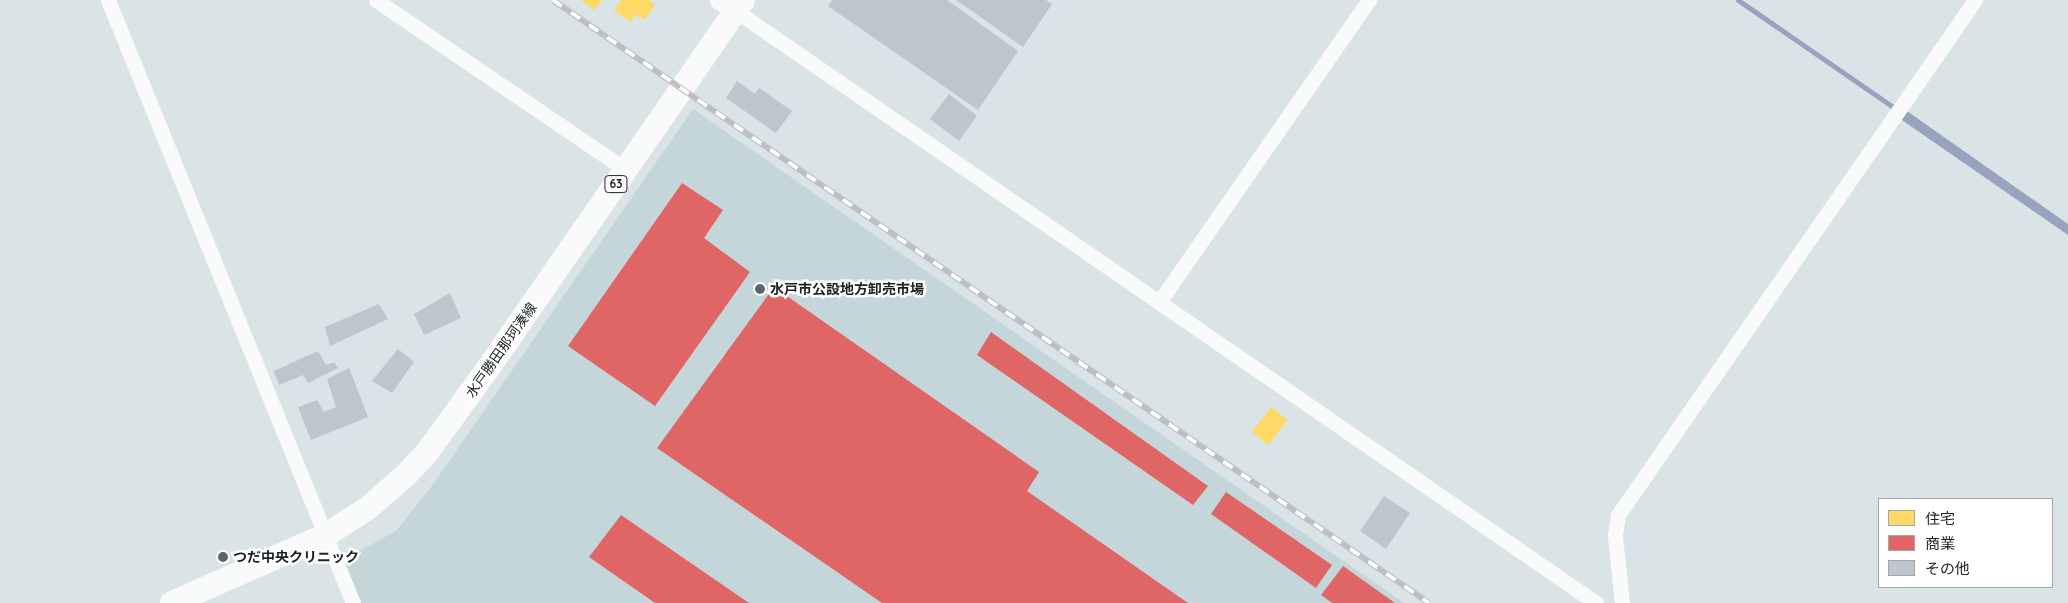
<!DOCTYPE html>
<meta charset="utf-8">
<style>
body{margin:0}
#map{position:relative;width:2068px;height:603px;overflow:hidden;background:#dae3e6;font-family:Quicksand,"Noto Sans JP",sans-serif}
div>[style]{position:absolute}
.built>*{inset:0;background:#c5d6db}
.water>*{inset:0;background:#98a4bd}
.homes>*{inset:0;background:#ffd966}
.shops>*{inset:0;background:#e06666}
.stream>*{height:5px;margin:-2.5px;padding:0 2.5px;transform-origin:2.5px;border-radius:2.5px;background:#98a4bd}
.building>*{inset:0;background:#bcc6cd}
.minor>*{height:15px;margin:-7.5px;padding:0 7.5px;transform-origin:7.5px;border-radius:7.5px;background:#f9fbfb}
.tertiary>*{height:19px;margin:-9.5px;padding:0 9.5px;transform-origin:9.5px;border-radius:9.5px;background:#f9fbfb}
.primary>*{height:24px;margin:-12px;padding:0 12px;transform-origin:12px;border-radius:12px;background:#f9fbfb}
.rail>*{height:5.5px;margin-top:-2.75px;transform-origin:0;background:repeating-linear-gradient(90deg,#fff 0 11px,#bcbec0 0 22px);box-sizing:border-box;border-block:1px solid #bcbec0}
.dots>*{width:14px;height:14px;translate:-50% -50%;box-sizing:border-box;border:2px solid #fff;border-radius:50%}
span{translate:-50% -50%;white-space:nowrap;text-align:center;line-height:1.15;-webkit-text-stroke:5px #fff;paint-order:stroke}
.shield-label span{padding:1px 4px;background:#fff;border:1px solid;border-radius:4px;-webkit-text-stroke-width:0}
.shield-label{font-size:12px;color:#1c2224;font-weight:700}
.poi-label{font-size:14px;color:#1c2224;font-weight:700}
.left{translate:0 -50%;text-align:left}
.street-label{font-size:14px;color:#1c2224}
.legend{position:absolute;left:1878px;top:498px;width:175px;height:90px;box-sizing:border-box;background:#fff;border:1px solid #a4a7a7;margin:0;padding:6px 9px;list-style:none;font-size:15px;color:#1c2224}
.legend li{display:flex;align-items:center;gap:10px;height:25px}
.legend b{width:25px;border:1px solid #a4a7a7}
</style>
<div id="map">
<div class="built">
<i style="clip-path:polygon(693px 109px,1404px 603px,360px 603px,344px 565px,347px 558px,396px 531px,434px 483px)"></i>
</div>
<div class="water">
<i style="clip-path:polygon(1904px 109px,2068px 224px,2068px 235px,1899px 118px)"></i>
</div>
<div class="homes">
<i style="clip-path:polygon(581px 0,600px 0,602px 1px,594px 10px)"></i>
<i style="clip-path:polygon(622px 0,649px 0,655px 5px,644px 20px,636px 14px,630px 22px,614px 10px)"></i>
<i style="clip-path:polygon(1271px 407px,1288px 420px,1268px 445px,1252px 432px)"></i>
</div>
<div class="shops">
<i style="clip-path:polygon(682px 183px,723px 210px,704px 238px,750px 272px,655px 406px,568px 346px)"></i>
<i style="clip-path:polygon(774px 287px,1039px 472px,1027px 491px,1188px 603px,882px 603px,657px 448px)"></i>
<i style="clip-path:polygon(991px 332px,1208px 486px,1193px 505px,977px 355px)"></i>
<i style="clip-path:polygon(1226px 492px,1332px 565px,1316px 588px,1211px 514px)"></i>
<i style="clip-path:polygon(621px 515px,749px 603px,655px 603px,589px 557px)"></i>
<i style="clip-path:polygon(1343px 566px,1395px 603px,1332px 603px,1321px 595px)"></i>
</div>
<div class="stream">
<i style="left:1738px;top:0;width:188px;rotate:34.6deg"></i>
</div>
<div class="building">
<i style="clip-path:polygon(832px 0,947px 0,1018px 51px,978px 110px,828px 6px)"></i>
<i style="clip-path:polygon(956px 0,1046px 0,1052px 4px,1023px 47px)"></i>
<i style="clip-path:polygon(737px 81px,755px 94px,759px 88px,792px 111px,776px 133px,726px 98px)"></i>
<i style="clip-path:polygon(949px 94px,977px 116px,959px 141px,930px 119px)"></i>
<i style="clip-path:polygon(450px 293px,461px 318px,424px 335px,414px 314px)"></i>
<i style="clip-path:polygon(379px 304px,388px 319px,330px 346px,325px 327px)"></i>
<i style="clip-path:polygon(398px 349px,414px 362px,392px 393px,372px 381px)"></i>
<i style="clip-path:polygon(318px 351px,326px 365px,334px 362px,338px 368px,308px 383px,303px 375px,279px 385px,274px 371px)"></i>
<i style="clip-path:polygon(349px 368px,368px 417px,311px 440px,298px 407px,317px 400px,324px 412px,336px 407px,327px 379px)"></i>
<i style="clip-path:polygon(1384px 496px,1410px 513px,1386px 549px,1360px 531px)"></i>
</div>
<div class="minor">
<i style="left:108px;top:0;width:651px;rotate:67.89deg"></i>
<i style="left:376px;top:0;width:302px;rotate:34.2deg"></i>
<i style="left:736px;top:11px;width:1044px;rotate:34.54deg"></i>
<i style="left:1159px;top:302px;width:368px;rotate:-55.2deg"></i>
<i style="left:1622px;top:603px;width:67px;rotate:-96deg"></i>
<i style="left:1615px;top:536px;width:21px;rotate:-82deg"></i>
<i style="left:1618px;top:515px;width:627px;rotate:-55.27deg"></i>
</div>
<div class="tertiary">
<i style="left:719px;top:0;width:20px;rotate:33deg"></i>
</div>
<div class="primary">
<i style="left:172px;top:603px;width:168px;rotate:-23.8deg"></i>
<i style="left:326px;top:535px;width:50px;rotate:-32.7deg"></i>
<i style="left:368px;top:508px;width:50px;rotate:-41deg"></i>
<i style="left:406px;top:475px;width:33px;rotate:-47deg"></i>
<i style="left:428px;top:451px;width:104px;rotate:-54deg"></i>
<i style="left:489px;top:367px;width:446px;rotate:-55.3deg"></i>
</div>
<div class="rail">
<i style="left:553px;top:0;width:1063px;rotate:34.54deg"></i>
</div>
<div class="dots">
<i style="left:760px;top:289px;background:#5e6668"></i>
<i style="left:223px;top:557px;background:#5e6668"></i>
</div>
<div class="shield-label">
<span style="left:616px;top:184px">63</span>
</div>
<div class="poi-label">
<span class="left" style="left:770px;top:289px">水戸市公設地方卸売市場</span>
<span class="left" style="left:233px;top:557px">つだ中央クリニック</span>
</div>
<div class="street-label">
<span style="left:501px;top:350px;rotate:-55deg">水戸勝田那珂湊線</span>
</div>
<ul class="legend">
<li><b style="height:14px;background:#ffd966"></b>住宅</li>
<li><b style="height:14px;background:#e06666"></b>商業</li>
<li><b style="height:14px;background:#bcc6cd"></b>その他</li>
</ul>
</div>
